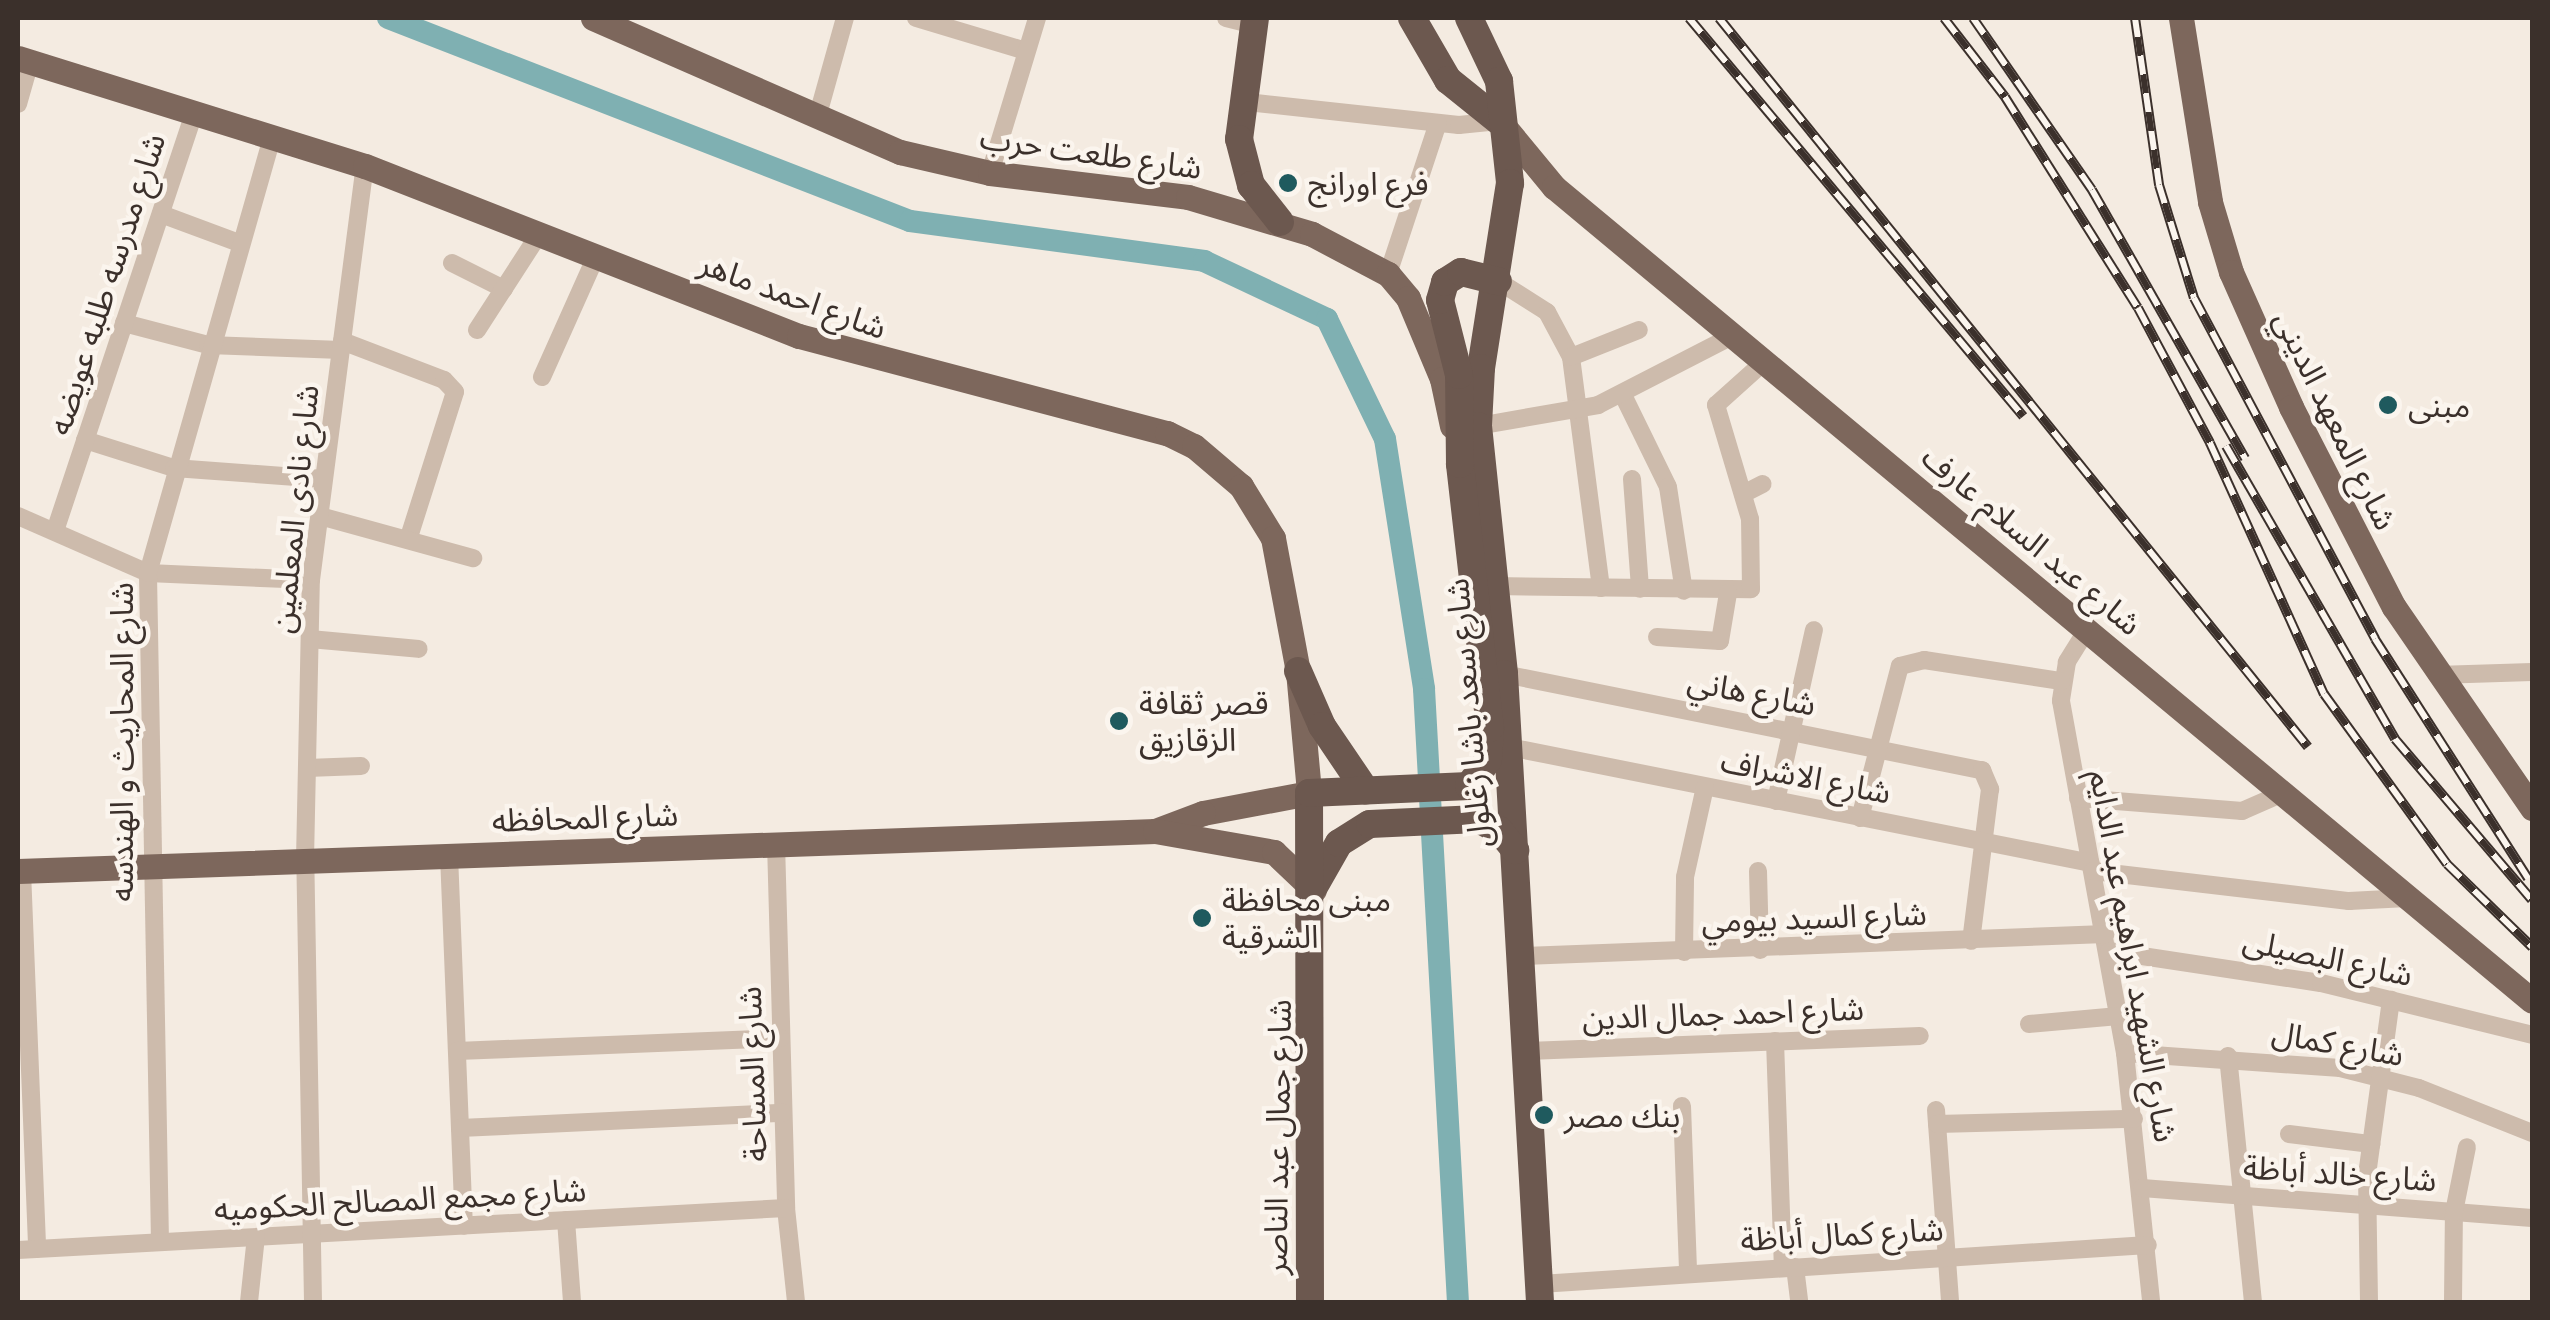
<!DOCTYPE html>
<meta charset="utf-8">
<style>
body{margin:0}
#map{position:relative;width:2550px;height:1320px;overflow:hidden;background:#f4ebe1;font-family:"IBM Plex Sans","Noto Sans Arabic",sans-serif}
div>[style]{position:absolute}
.canal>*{height:22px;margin:-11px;padding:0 11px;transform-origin:11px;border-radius:11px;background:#7fb0b2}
.minor>*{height:18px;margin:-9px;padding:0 9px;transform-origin:9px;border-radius:9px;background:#cdbbac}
.primary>*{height:25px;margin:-12.5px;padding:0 12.5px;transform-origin:12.5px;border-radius:12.5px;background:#7d675c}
.trunk>*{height:28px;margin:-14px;padding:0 14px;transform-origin:14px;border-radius:14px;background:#6c584f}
.rail>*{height:10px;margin-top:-5px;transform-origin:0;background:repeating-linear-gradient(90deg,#fbf5ee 0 19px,#3b302b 0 38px);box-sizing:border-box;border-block:2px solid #3b302b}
.dots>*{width:28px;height:28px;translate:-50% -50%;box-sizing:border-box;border:5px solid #fbf5ee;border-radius:50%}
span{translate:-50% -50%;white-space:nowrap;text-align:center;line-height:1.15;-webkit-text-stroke:9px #fbf5ee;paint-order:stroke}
.street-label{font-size:32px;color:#3b302b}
.poi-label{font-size:32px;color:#3b302b}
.left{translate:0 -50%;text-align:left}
.frame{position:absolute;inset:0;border:20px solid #3b302b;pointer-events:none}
</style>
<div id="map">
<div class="canal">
<i style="left:388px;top:18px;width:560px;rotate:21.25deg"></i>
<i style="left:910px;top:221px;width:297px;rotate:7.7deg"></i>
<i style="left:1204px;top:261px;width:136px;rotate:25.2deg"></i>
<i style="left:1327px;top:319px;width:133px;rotate:64.2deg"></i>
<i style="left:1385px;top:439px;width:253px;rotate:81.1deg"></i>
<i style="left:1424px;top:689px;width:614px;rotate:86.83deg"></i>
</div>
<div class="minor">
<i style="left:916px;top:18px;width:115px;rotate:16.7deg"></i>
<i style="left:1226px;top:18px;width:30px;rotate:14deg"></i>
<i style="left:1247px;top:102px;width:213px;rotate:6.2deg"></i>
<i style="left:1459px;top:125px;width:40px;rotate:-5.7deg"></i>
<i style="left:18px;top:104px;width:44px;rotate:-74.1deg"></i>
<i style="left:817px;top:118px;width:104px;rotate:-74.4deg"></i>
<i style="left:990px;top:173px;width:162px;rotate:-73.1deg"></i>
<i style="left:161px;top:214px;width:83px;rotate:20.4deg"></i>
<i style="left:452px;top:263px;width:58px;rotate:26.6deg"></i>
<i style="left:1388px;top:274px;width:159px;rotate:-71.7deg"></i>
<i style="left:1498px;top:281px;width:58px;rotate:32.3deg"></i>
<i style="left:1547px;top:312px;width:51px;rotate:61.9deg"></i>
<i style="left:1571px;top:357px;width:233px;rotate:82.6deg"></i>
<i style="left:124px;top:323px;width:87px;rotate:14.7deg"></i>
<i style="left:208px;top:345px;width:133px;rotate:2.2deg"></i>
<i style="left:477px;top:330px;width:114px;rotate:-57.1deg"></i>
<i style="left:342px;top:341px;width:109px;rotate:20.9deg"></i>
<i style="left:444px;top:380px;width:16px;rotate:47deg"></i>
<i style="left:455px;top:392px;width:155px;rotate:107.6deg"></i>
<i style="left:1571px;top:357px;width:73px;rotate:-21.7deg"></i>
<i style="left:542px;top:377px;width:133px;rotate:-65.9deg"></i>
<i style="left:1623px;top:395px;width:102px;rotate:63.9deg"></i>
<i style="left:1668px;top:487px;width:105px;rotate:81.3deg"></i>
<i style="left:1478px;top:426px;width:122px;rotate:-9.9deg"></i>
<i style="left:1598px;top:405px;width:153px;rotate:-27.2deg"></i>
<i style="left:85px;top:440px;width:93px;rotate:17.5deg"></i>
<i style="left:174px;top:468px;width:150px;rotate:4.2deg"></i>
<i style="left:1632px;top:479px;width:110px;rotate:85.8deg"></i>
<i style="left:1743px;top:494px;width:22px;rotate:-27deg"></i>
<i style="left:18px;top:516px;width:142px;rotate:23.7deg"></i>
<i style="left:148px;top:573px;width:163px;rotate:2.5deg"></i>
<i style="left:320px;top:516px;width:159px;rotate:15.4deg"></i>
<i style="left:55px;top:531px;width:441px;rotate:-71.6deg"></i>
<i style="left:1493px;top:586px;width:258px;rotate:0.7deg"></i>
<i style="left:1751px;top:589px;width:70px;rotate:-90.8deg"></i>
<i style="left:1750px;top:519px;width:119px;rotate:-106.6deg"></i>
<i style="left:1716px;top:405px;width:66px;rotate:-41.9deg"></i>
<i style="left:2088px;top:628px;width:40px;rotate:122deg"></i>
<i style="left:2067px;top:662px;width:39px;rotate:99deg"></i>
<i style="left:2061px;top:701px;width:358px;rotate:79.7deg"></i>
<i style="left:2125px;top:1053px;width:250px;rotate:84deg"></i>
<i style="left:1657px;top:637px;width:63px;rotate:3.6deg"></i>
<i style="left:1720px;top:641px;width:49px;rotate:-80.5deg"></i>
<i style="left:310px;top:639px;width:109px;rotate:5.2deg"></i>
<i style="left:1504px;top:674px;width:488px;rotate:11.4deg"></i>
<i style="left:1982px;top:770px;width:21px;rotate:67deg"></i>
<i style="left:1990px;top:789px;width:153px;rotate:97.1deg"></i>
<i style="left:2437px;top:675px;width:95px;rotate:-1.8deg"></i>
<i style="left:1509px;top:747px;width:593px;rotate:11.27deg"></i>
<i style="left:307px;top:768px;width:54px;rotate:-2.1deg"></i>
<i style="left:2078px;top:798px;width:165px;rotate:4.5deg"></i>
<i style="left:2242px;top:811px;width:43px;rotate:-23.6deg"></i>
<i style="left:1776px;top:801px;width:175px;rotate:-77.5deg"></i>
<i style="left:1860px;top:818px;width:157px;rotate:-75.3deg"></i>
<i style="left:1900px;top:666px;width:25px;rotate:-14deg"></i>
<i style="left:1924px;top:660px;width:139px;rotate:8.7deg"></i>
<i style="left:776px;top:843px;width:365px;rotate:88.4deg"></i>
<i style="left:786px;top:1208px;width:95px;rotate:83.9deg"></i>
<i style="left:449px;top:855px;width:371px;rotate:87.7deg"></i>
<i style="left:22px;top:871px;width:378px;rotate:87.7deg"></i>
<i style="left:1758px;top:871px;width:79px;rotate:88.5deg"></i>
<i style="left:2093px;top:871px;width:258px;rotate:6.7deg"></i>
<i style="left:2349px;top:901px;width:58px;rotate:-3deg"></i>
<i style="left:2109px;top:951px;width:214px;rotate:8.6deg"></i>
<i style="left:2321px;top:983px;width:217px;rotate:13.8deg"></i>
<i style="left:1684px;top:952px;width:75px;rotate:-89.2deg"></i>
<i style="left:1685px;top:877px;width:92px;rotate:-77.5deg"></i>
<i style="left:1523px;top:956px;width:583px;rotate:-2.16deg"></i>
<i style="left:2029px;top:1024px;width:90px;rotate:-5.1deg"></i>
<i style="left:1775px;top:1041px;width:227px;rotate:88deg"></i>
<i style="left:457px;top:1051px;width:324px;rotate:-2.3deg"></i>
<i style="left:1528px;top:1051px;width:392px;rotate:-2.2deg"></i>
<i style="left:2125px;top:1053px;width:216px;rotate:4deg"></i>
<i style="left:2340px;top:1068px;width:81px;rotate:14.2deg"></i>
<i style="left:2419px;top:1088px;width:122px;rotate:21.7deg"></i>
<i style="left:2228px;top:1056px;width:247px;rotate:84.2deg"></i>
<i style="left:1682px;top:1106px;width:167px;rotate:87.9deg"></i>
<i style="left:1936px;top:1110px;width:193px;rotate:85.8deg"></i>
<i style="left:1937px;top:1124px;width:197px;rotate:-1.5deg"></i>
<i style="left:460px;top:1128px;width:323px;rotate:-2.7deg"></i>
<i style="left:2289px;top:1134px;width:83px;rotate:7deg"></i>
<i style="left:2142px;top:1188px;width:391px;rotate:4.4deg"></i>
<i style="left:566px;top:1220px;width:82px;rotate:85.8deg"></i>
<i style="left:160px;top:1242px;width:669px;rotate:-91.03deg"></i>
<i style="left:148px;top:573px;width:452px;rotate:-74.1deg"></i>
<i style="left:18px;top:1250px;width:769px;rotate:-3.13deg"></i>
<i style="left:1795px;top:1267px;width:35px;rotate:83deg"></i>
<i style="left:1540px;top:1284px;width:609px;rotate:-3.67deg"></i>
<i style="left:249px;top:1302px;width:65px;rotate:-83.9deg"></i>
<i style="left:313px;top:1302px;width:442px;rotate:-91deg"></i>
<i style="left:305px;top:860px;width:280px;rotate:-88.8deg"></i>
<i style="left:311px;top:580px;width:418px;rotate:-82.6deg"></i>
<i style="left:2369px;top:1302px;width:127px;rotate:-90.9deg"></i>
<i style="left:2367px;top:1175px;width:177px;rotate:-82.2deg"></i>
<i style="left:2453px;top:1302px;width:90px;rotate:-89.4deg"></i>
<i style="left:2454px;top:1212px;width:66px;rotate:-78.7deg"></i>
</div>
<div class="primary">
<i style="left:593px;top:18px;width:335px;rotate:23.6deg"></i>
<i style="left:900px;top:152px;width:92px;rotate:13.1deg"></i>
<i style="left:990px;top:173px;width:199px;rotate:6.9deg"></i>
<i style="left:1188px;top:197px;width:129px;rotate:16.6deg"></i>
<i style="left:1312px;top:234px;width:86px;rotate:27.8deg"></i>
<i style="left:1388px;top:274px;width:31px;rotate:50deg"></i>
<i style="left:1408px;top:298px;width:88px;rotate:67.2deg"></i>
<i style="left:1442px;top:379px;width:48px;rotate:78deg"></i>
<i style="left:2181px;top:18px;width:186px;rotate:81deg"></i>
<i style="left:2210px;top:202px;width:73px;rotate:73.3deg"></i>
<i style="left:2231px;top:272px;width:148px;rotate:66deg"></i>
<i style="left:2291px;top:407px;width:225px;rotate:62.8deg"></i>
<i style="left:2394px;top:607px;width:244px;rotate:55.5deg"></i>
<i style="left:18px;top:58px;width:363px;rotate:17.3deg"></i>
<i style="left:365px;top:166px;width:466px;rotate:21.4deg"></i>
<i style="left:799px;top:336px;width:381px;rotate:14.8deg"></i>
<i style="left:1167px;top:433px;width:30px;rotate:26deg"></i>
<i style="left:1194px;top:446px;width:62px;rotate:40.4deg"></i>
<i style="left:1241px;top:486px;width:61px;rotate:58.4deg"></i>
<i style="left:1273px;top:538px;width:135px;rotate:79.4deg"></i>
<i style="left:1298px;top:671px;width:122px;rotate:84.8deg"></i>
<i style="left:1309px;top:793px;width:108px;rotate:169.3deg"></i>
<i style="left:1203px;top:813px;width:51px;rotate:159.4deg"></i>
<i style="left:1502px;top:124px;width:82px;rotate:50.5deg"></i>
<i style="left:1554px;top:187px;width:1272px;rotate:39.77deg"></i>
<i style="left:18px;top:871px;width:1138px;rotate:-2.01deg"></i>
<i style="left:1155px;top:831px;width:121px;rotate:10deg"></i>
<i style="left:1274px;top:852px;width:55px;rotate:43.5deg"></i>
</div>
<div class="trunk">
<i style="left:1255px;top:18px;width:122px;rotate:97.5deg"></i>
<i style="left:1239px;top:139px;width:48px;rotate:75.4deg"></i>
<i style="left:1251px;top:185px;width:47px;rotate:51.9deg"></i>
<i style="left:1412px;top:18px;width:72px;rotate:59.9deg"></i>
<i style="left:1448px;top:80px;width:65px;rotate:38.8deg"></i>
<i style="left:1469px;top:18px;width:70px;rotate:64.5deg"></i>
<i style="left:1499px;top:81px;width:103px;rotate:83.8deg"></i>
<i style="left:1510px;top:183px;width:187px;rotate:98.9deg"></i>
<i style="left:1481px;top:368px;width:58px;rotate:93deg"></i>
<i style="left:1478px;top:426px;width:249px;rotate:84deg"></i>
<i style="left:1504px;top:674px;width:629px;rotate:86.72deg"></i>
<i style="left:1298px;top:671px;width:60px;rotate:66.4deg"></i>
<i style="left:1322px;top:726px;width:78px;rotate:55.9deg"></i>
<i style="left:1315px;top:885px;width:48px;rotate:-60.3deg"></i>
<i style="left:1339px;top:843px;width:36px;rotate:-32deg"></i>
<i style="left:1370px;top:824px;width:108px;rotate:-2.7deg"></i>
<i style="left:1478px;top:819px;width:24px;rotate:28deg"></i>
<i style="left:1499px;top:830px;width:26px;rotate:51deg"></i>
<i style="left:1310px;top:1302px;width:509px;rotate:-90.11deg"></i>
<i style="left:1309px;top:793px;width:160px;rotate:-2.5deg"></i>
<i style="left:1469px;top:786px;width:32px;rotate:-54deg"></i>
<i style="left:1488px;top:760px;width:32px;rotate:-86deg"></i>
<i style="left:1490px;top:728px;width:266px;rotate:-96.5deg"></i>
<i style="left:1460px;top:464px;width:89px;rotate:-90.6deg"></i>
<i style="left:1459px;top:375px;width:77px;rotate:-104.2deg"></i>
<i style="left:1440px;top:300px;width:19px;rotate:-74deg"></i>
<i style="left:1445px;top:282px;width:19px;rotate:-32deg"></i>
<i style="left:1461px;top:272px;width:38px;rotate:14deg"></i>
</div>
<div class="rail">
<i style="left:1689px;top:18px;width:520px;rotate:50deg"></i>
<i style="left:1719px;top:18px;width:937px;rotate:51.06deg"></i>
<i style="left:1944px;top:18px;width:100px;rotate:52.3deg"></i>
<i style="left:2005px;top:97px;width:249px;rotate:57.8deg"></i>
<i style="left:2138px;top:308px;width:153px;rotate:61.9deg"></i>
<i style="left:2210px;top:443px;width:276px;rotate:65.6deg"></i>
<i style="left:2324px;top:694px;width:210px;rotate:54.1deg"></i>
<i style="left:2447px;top:864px;width:119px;rotate:44.3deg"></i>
<i style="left:1973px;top:18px;width:209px;rotate:55.3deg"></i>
<i style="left:2092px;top:190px;width:309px;rotate:60.3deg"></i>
<i style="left:2135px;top:18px;width:169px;rotate:81.8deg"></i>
<i style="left:2159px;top:185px;width:118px;rotate:72.8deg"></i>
<i style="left:2194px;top:298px;width:386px;rotate:62deg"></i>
<i style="left:2375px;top:639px;width:284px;rotate:57.4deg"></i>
<i style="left:2226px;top:446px;width:338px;rotate:60deg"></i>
<i style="left:2395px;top:739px;width:211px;rotate:49.6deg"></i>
</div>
<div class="dots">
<i style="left:1288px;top:183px;background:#1f5a5e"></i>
<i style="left:2388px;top:405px;background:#1f5a5e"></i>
<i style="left:1119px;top:721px;background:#1f5a5e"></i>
<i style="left:1202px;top:918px;background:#1f5a5e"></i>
<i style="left:1544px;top:1115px;background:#1f5a5e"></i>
</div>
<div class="street-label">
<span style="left:1091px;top:152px;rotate:8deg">شارع طلعت حرب</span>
<span style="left:106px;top:284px;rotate:-72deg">شارع مدرسه طلبه عويضه</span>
<span style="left:793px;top:295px;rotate:20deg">شارع احمد ماهر</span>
<span style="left:2336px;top:420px;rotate:64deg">شارع المعهد الديني</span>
<span style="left:294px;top:509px;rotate:-84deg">شارع نادى المعلمين</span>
<span style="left:2032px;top:540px;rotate:40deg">شارع عبد السلام عارف</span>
<span style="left:1752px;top:692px;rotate:11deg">شارع هاني</span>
<span style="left:1468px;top:713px;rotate:-95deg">شارع سعد باشا زغلول</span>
<span style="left:121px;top:742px;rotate:-90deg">شارع المحاريث و الهندسه</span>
<span style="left:1806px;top:776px;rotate:11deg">شارع الاشراف</span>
<span style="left:585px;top:817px;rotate:-2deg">شارع المحافظه</span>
<span style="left:1814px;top:917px;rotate:-2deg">شارع السيد بيومي</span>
<span style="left:2134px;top:956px;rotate:80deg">شارع الشهيد ابراهيم عبد الدايم</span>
<span style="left:2328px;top:957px;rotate:12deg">شارع البصيلى</span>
<span style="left:1723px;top:1013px;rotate:-2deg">شارع احمد جمال الدين</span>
<span style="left:2338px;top:1043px;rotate:10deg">شارع كمال</span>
<span style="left:752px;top:1074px;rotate:-92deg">شارع المساحة</span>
<span style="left:1277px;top:1137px;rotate:-89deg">شارع جمال عبد الناصر</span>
<span style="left:2340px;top:1173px;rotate:4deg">شارع خالد أباظة</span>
<span style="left:400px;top:1199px;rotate:-3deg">شارع مجمع المصالح الحكوميه</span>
<span style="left:1842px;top:1234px;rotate:-3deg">شارع كمال أباظة</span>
</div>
<div class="poi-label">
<span class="left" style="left:1308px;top:183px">فرع اورانج</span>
<span class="left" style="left:2408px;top:405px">مبنى</span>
<span class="left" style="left:1139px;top:721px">قصر ثقافة<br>الزقازيق</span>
<span class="left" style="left:1222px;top:918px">مبنى محافظة<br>الشرقية</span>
<span class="left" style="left:1564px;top:1115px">بنك مصر</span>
</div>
<div class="frame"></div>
</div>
